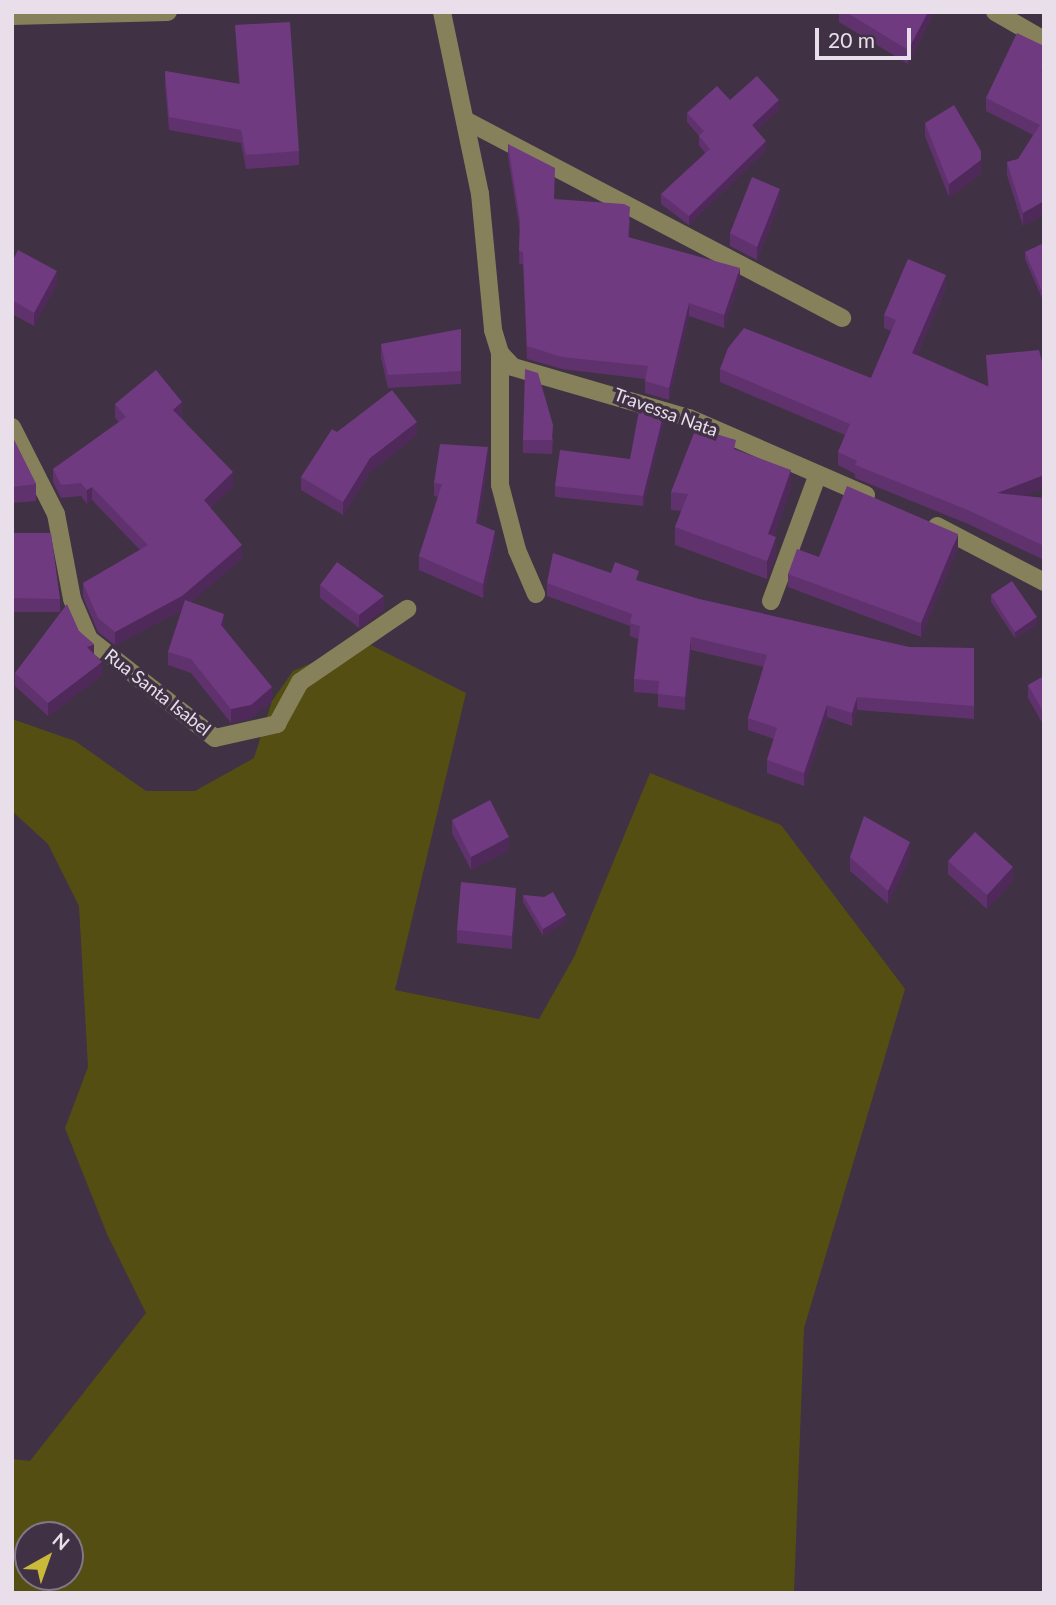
<!DOCTYPE html>
<style>
body{margin:0}
#map{position:relative;width:1056px;height:1605px;overflow:hidden;background:#403144;font-family:Lato,sans-serif}
div>[style]{position:absolute}
.green>*{inset:0;background:#554e12}
.minor>*{height:18px;margin:-9px;padding:0 9px;transform-origin:9px;border-radius:9px;background:#86815a}
.wall>*{inset:0;background:#5f326e}
.shaded-wall>*{inset:0;background:#4e295a}
.building>*{inset:0;background:#6f3a80}
span{translate:-50% -50%;white-space:nowrap;text-align:center;line-height:1.15;-webkit-text-stroke:7px #403144;paint-order:stroke}
.street-label{font-size:18px;color:#e8dfeb}
.frame{position:absolute;inset:0;border:14px solid #e8dfeb;pointer-events:none}
.north{position:absolute;left:14px;top:1521px;width:70px;height:70px;box-sizing:border-box;background:#403144;border:2px solid #837787;border-radius:50%;rotate:40deg;font-size:19px;font-weight:700;line-height:28px;text-align:center;color:#e8dfeb}
.north::after{content:'';display:block;margin:auto;width:24px;height:32px;background:#caba3a;clip-path:polygon(50% 0,100% 100%,50% 72%,0 100%)}
.scale{position:absolute;left:815px;top:28px;width:96px;height:32px;box-sizing:border-box;border:4px solid #e8dfeb;border-top:0;padding-left:9px;font-size:21px;line-height:24px;white-space:nowrap;color:#e8dfeb;-webkit-text-stroke:5px #403144;paint-order:stroke}
</style>
<div id="map">
<div class="green">
<i style="clip-path:polygon(evenodd,363px 641px,466px 693px,395px 990px,539px 1019px,574px 957px,650px 773px,781px 825px,905px 989px,804px 1328px,794px 1593px,12px 1593px,12px 1459px,30px 1461px,146px 1313px,107px 1234px,65px 1128px,88px 1067px,79px 906px,48px 844px,12px 811px,12px 719px,75px 741px,146px 791px,195px 791px,254px 758px,272px 701px,293px 671px,363px 641px,28px 1535px,70px 1535px,70px 1577px,28px 1577px,28px 1535px)"></i>
</div>
<div class="minor">
<i style="left:442px;top:12px;width:186px;rotate:78.2deg"></i>
<i style="left:480px;top:194px;width:137px;rotate:84.5deg"></i>
<i style="left:493px;top:330px;width:24px;rotate:73deg"></i>
<i style="left:500px;top:353px;width:19px;rotate:47deg"></i>
<i style="left:513px;top:367px;width:183px;rotate:16.2deg"></i>
<i style="left:689px;top:418px;width:193px;rotate:23.5deg"></i>
<i style="left:995px;top:12px;width:56px;rotate:29.7deg"></i>
<i style="left:12px;top:16px;width:156px;rotate:-1.5deg"></i>
<i style="left:465px;top:120px;width:426px;rotate:27.7deg"></i>
<i style="left:500px;top:353px;width:132px;rotate:90deg"></i>
<i style="left:500px;top:485px;width:67px;rotate:75.3deg"></i>
<i style="left:517px;top:550px;width:48px;rotate:66.6deg"></i>
<i style="left:12px;top:427px;width:97px;rotate:63.2deg"></i>
<i style="left:56px;top:514px;width:86px;rotate:79.3deg"></i>
<i style="left:72px;top:599px;width:43px;rotate:67deg"></i>
<i style="left:89px;top:639px;width:160px;rotate:38.2deg"></i>
<i style="left:215px;top:738px;width:64px;rotate:-12.7deg"></i>
<i style="left:277px;top:724px;width:48px;rotate:-61.3deg"></i>
<i style="left:300px;top:682px;width:130px;rotate:-34.3deg"></i>
<i style="left:937px;top:526px;width:121px;rotate:27.6deg"></i>
<i style="left:771px;top:601px;width:135px;rotate:-69.7deg"></i>
</div>
<div class="wall">
<i style="clip-path:polygon(839px 12px,934px 12px,908px 64px,839px 22px)"></i>
<i style="clip-path:polygon(235px 25px,299px 151px,299px 165px,246px 169px,241px 143px,169px 130px,165px 85px,165px 71px,239px 84px)"></i>
<i style="clip-path:polygon(1044px 46px,1044px 214px,1023px 226px,1007px 175px,1007px 162px,1018px 159px,1033px 135px,986px 111px,986px 98px)"></i>
<i style="clip-path:polygon(730px 100px,779px 110px,756px 130px,766px 150px,689px 225px,661px 204px,661px 194px,705px 153px,699px 145px,699px 136px,687px 122px,687px 113px)"></i>
<i style="clip-path:polygon(925px 123px,981px 174px,949px 197px,925px 136px)"></i>
<i style="clip-path:polygon(508px 144px,555px 199px,630px 220px,629px 237px,740px 280px,724px 328px,689px 316px,669px 400px,645px 393px,645px 379px,562px 369px,527px 359px,523px 264px,519px 264px,520px 231px,508px 157px)"></i>
<i style="clip-path:polygon(780px 202px,757px 260px,730px 246px,730px 233px)"></i>
<i style="clip-path:polygon(1044px 243px,1044px 303px,1025px 259px,1025px 252px)"></i>
<i style="clip-path:polygon(12px 262px,57px 284px,34px 326px,12px 314px)"></i>
<i style="clip-path:polygon(946px 288px,917px 355px,988px 386px,986px 355px,1044px 369px,1044px 488px,1023px 496px,1044px 498px,1044px 560px,968px 524px,855px 478px,855px 474px,838px 465px,838px 452px,845px 435px,720px 382px,720px 369px,871px 378px,891px 331px,884px 328px,884px 315px)"></i>
<i style="clip-path:polygon(461px 329px,461px 384px,388px 388px,381px 358px,381px 344px)"></i>
<i style="clip-path:polygon(115px 404px,182px 416px,181px 417px,233px 486px,210px 508px,242px 558px,191px 602px,224px 627px,224px 629px,272px 701px,251px 718px,231px 723px,191px 673px,168px 665px,168px 652px,182px 610px,115px 645px,98px 632px,83px 597px,83px 583px,140px 550px,92px 500px,87px 504px,81px 496px,61px 498px,53px 482px,53px 469px,119px 422px,115px 418px)"></i>
<i style="clip-path:polygon(664px 422px,643px 506px,555px 497px,555px 486px,630px 459px)"></i>
<i style="clip-path:polygon(337px 432px,417px 435px,370px 472px,343px 515px,301px 490px,301px 477px)"></i>
<i style="clip-path:polygon(12px 436px,36px 484px,36px 501px,12px 503px)"></i>
<i style="clip-path:polygon(553px 438px,552px 454px,523px 453px,523px 440px)"></i>
<i style="clip-path:polygon(736px 450px,791px 488px,774px 536px,776px 555px,767px 579px,675px 545px,675px 527px,681px 511px,671px 510px,671px 492px)"></i>
<i style="clip-path:polygon(488px 461px,478px 524px,495px 544px,483px 598px,419px 570px,419px 556px,438px 497px,434px 496px,434px 483px)"></i>
<i style="clip-path:polygon(12px 533px,60px 599px,60px 612px,12px 612px)"></i>
<i style="clip-path:polygon(958px 548px,921px 637px,788px 587px,788px 574px)"></i>
<i style="clip-path:polygon(611px 573px,699px 599px,909px 647px,974px 648px,974px 719px,857px 710px,852px 726px,827px 717px,804px 786px,767px 773px,767px 760px,774px 739px,748px 730px,748px 718px,764px 667px,691px 650px,685px 710px,658px 707px,658px 694px,634px 692px,634px 679px,638px 639px,630px 636px,630px 626px,547px 596px,547px 583px)"></i>
<i style="clip-path:polygon(320px 585px,384px 609px,359px 628px,320px 598px)"></i>
<i style="clip-path:polygon(991px 595px,1037px 624px,1015px 638px,991px 602px)"></i>
<i style="clip-path:polygon(79px 631px,94px 654px,102px 675px,48px 716px,15px 686px,15px 673px)"></i>
<i style="clip-path:polygon(1044px 676px,1044px 726px,1028px 698px,1028px 685px)"></i>
<i style="clip-path:polygon(452px 820px,509px 850px,471px 870px,452px 833px)"></i>
<i style="clip-path:polygon(910px 856px,888px 904px,850px 871px,850px 857px)"></i>
<i style="clip-path:polygon(948px 861px,1013px 881px,987px 909px,948px 874px)"></i>
<i style="clip-path:polygon(523px 895px,544px 897px,566px 922px,543px 936px,523px 902px)"></i>
<i style="clip-path:polygon(516px 901px,512px 949px,457px 943px,457px 930px)"></i>
</div>
<div class="shaded-wall">
<i style="clip-path:polygon(928px 12px,934px 12px,908px 64px,908px 50px)"></i>
<i style="clip-path:polygon(779px 100px,779px 110px,752px 135px,752px 125px)"></i>
<i style="clip-path:polygon(766px 141px,766px 150px,689px 225px,689px 216px)"></i>
<i style="clip-path:polygon(981px 160px,981px 174px,949px 197px,949px 184px)"></i>
<i style="clip-path:polygon(780px 189px,780px 202px,757px 260px,757px 247px)"></i>
<i style="clip-path:polygon(1044px 201px,1044px 214px,1023px 226px,1023px 213px)"></i>
<i style="clip-path:polygon(740px 268px,740px 280px,724px 328px,724px 315px)"></i>
<i style="clip-path:polygon(57px 271px,57px 284px,34px 326px,34px 313px)"></i>
<i style="clip-path:polygon(946px 275px,946px 288px,912px 366px,912px 353px)"></i>
<i style="clip-path:polygon(689px 303px,689px 316px,669px 400px,669px 388px)"></i>
<i style="clip-path:polygon(182px 402px,182px 416px,173px 423px,173px 410px)"></i>
<i style="clip-path:polygon(664px 412px,664px 422px,643px 506px,643px 496px)"></i>
<i style="clip-path:polygon(417px 422px,417px 435px,370px 472px,343px 515px,343px 502px,370px 458px)"></i>
<i style="clip-path:polygon(488px 447px,488px 461px,476px 536px,476px 523px)"></i>
<i style="clip-path:polygon(791px 470px,791px 488px,768px 552px,768px 534px)"></i>
<i style="clip-path:polygon(233px 472px,233px 486px,204px 514px,204px 500px)"></i>
<i style="clip-path:polygon(1044px 475px,1044px 488px,997px 506px,997px 493px)"></i>
<i style="clip-path:polygon(92px 487px,92px 500px,87px 504px,87px 490px)"></i>
<i style="clip-path:polygon(495px 531px,495px 544px,483px 598px,483px 584px)"></i>
<i style="clip-path:polygon(958px 534px,958px 548px,921px 637px,921px 623px)"></i>
<i style="clip-path:polygon(776px 537px,776px 555px,767px 579px,767px 561px)"></i>
<i style="clip-path:polygon(242px 545px,242px 558px,182px 610px,115px 645px,115px 632px)"></i>
<i style="clip-path:polygon(384px 596px,384px 609px,359px 628px,359px 615px)"></i>
<i style="clip-path:polygon(224px 614px,224px 627px,221px 638px,221px 625px)"></i>
<i style="clip-path:polygon(1037px 617px,1037px 624px,1015px 638px,1015px 632px)"></i>
<i style="clip-path:polygon(691px 637px,691px 650px,685px 710px,685px 697px)"></i>
<i style="clip-path:polygon(94px 644px,94px 657px,87px 647px)"></i>
<i style="clip-path:polygon(102px 662px,102px 675px,48px 716px,48px 703px)"></i>
<i style="clip-path:polygon(272px 687px,272px 701px,251px 718px,231px 723px,231px 709px)"></i>
<i style="clip-path:polygon(857px 697px,857px 710px,852px 726px,852px 713px)"></i>
<i style="clip-path:polygon(827px 705px,827px 717px,804px 786px,804px 773px)"></i>
<i style="clip-path:polygon(509px 837px,509px 850px,471px 870px,471px 857px)"></i>
<i style="clip-path:polygon(910px 842px,910px 856px,888px 904px,888px 891px)"></i>
<i style="clip-path:polygon(1013px 867px,1013px 881px,987px 909px,987px 895px)"></i>
<i style="clip-path:polygon(516px 888px,516px 901px,512px 949px,512px 936px)"></i>
<i style="clip-path:polygon(566px 915px,566px 922px,543px 936px,543px 929px)"></i>
</div>
<div class="building">
<i style="clip-path:polygon(846px 12px,928px 12px,908px 50px)"></i>
<i style="clip-path:polygon(290px 22px,299px 151px,246px 155px,241px 130px,169px 117px,165px 71px,240px 84px,235px 25px)"></i>
<i style="clip-path:polygon(1017px 33px,1044px 46px,1044px 66px,1041px 72px,1044px 74px,1044px 201px,1023px 213px,1007px 162px,1018px 159px,1040px 125px,986px 98px)"></i>
<i style="clip-path:polygon(757px 76px,779px 100px,752px 125px,766px 141px,689px 216px,661px 194px,710px 149px,699px 136px,704px 131px,687px 113px,717px 86px,730px 100px)"></i>
<i style="clip-path:polygon(954px 105px,981px 151px,981px 160px,949px 184px,925px 123px)"></i>
<i style="clip-path:polygon(508px 144px,555px 168px,554px 199px,624px 204px,630px 207px,628px 237px,740px 268px,724px 315px,689px 303px,669px 388px,645px 381px,648px 366px,562px 357px,527px 346px,523px 252px,519px 251px,520px 220px)"></i>
<i style="clip-path:polygon(752px 177px,780px 189px,757px 247px,730px 233px)"></i>
<i style="clip-path:polygon(1044px 243px,1044px 296px,1025px 252px)"></i>
<i style="clip-path:polygon(18px 250px,57px 271px,34px 313px,12px 300px,12px 262px)"></i>
<i style="clip-path:polygon(908px 259px,946px 275px,912px 353px,989px 387px,986px 355px,1039px 350px,1044px 369px,1044px 475px,997px 493px,1044px 498px,1044px 546px,968px 510px,855px 465px,857px 461px,838px 452px,850px 424px,720px 369px,728px 348px,744px 328px,871px 378px,896px 320px,884px 315px)"></i>
<i style="clip-path:polygon(461px 329px,461px 371px,388px 375px,381px 344px)"></i>
<i style="clip-path:polygon(525px 369px,538px 373px,553px 425px,552px 440px,523px 440px)"></i>
<i style="clip-path:polygon(156px 370px,182px 402px,173px 410px,233px 472px,204px 500px,242px 545px,182px 596px,115px 632px,98px 618px,83px 583px,148px 545px,92px 487px,87px 490px,81px 483px,61px 485px,53px 469px,126px 417px,115px 404px)"></i>
<i style="clip-path:polygon(392px 390px,417px 422px,370px 458px,343px 502px,301px 477px,332px 429px,337px 432px)"></i>
<i style="clip-path:polygon(640px 405px,664px 412px,643px 496px,555px 486px,560px 450px,630px 459px)"></i>
<i style="clip-path:polygon(696px 428px,736px 440px,734px 449px,791px 470px,768px 534px,776px 537px,767px 561px,675px 527px,688px 494px,671px 492px)"></i>
<i style="clip-path:polygon(12px 436px,36px 484px,12px 487px)"></i>
<i style="clip-path:polygon(440px 444px,488px 447px,476px 523px,495px 531px,483px 584px,419px 556px,442px 484px,434px 483px)"></i>
<i style="clip-path:polygon(847px 486px,958px 534px,921px 623px,788px 574px,797px 549px,819px 557px)"></i>
<i style="clip-path:polygon(12px 533px,51px 533px,60px 599px,12px 598px)"></i>
<i style="clip-path:polygon(553px 553px,611px 573px,615px 562px,639px 571px,636px 580px,699px 599px,909px 647px,974px 648px,974px 706px,857px 697px,852px 713px,827px 705px,804px 773px,767px 760px,777px 728px,748px 718px,767px 655px,691px 637px,685px 697px,658px 694px,659px 681px,634px 679px,640px 626px,630px 623px,632px 614px,547px 583px)"></i>
<i style="clip-path:polygon(337px 562px,384px 596px,359px 615px,320px 585px)"></i>
<i style="clip-path:polygon(1012px 581px,1037px 617px,1015px 632px,991px 595px)"></i>
<i style="clip-path:polygon(185px 600px,224px 614px,221px 625px,272px 687px,251px 705px,231px 709px,191px 659px,168px 652px)"></i>
<i style="clip-path:polygon(67px 604px,79px 631px,94px 644px,87px 647px,102px 662px,48px 703px,15px 673px)"></i>
<i style="clip-path:polygon(1044px 676px,1044px 713px,1028px 685px)"></i>
<i style="clip-path:polygon(490px 800px,509px 837px,471px 857px,452px 820px)"></i>
<i style="clip-path:polygon(864px 816px,910px 842px,888px 891px,850px 857px)"></i>
<i style="clip-path:polygon(975px 832px,1013px 867px,987px 895px,948px 861px)"></i>
<i style="clip-path:polygon(461px 882px,516px 888px,512px 936px,457px 930px)"></i>
<i style="clip-path:polygon(553px 892px,566px 915px,543px 929px,523px 895px,544px 897px)"></i>
</div>
<div class="street-label">
<span style="left:666px;top:412px;rotate:20deg">Travessa Nata</span>
<span style="left:158px;top:692px;rotate:38deg">Rua Santa Isabel</span>
</div>
<div class="frame"></div>
<div class="north">N</div>
<div class="scale">20 m</div>
</div>
